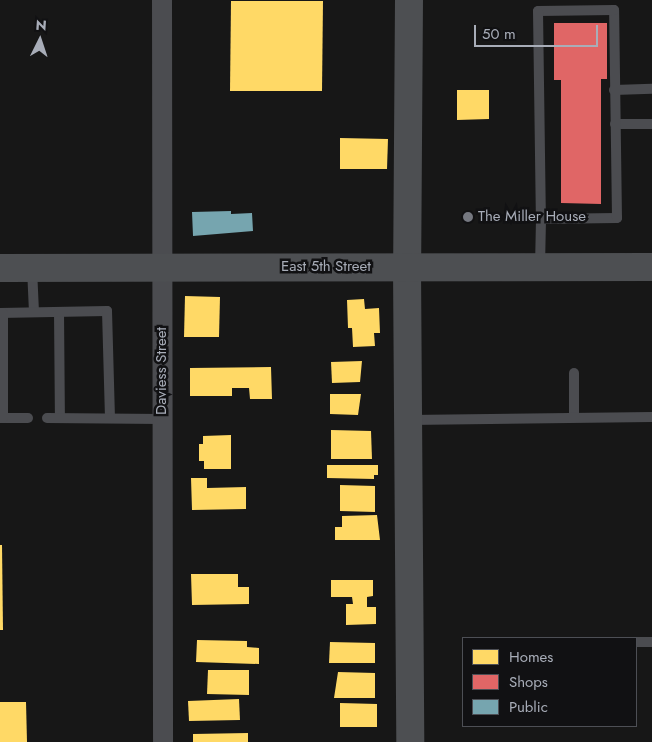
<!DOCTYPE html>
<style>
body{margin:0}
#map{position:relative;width:652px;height:742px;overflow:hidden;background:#171717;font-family:Jost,sans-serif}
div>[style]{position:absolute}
.homes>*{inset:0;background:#ffd966}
.shops>*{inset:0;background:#e06666}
.public>*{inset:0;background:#76a5af}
.lane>*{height:10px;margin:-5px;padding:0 5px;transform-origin:5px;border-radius:5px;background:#4b4c50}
.street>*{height:20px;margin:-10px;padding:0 10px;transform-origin:10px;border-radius:10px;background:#4b4c50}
.primary>*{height:28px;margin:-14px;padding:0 14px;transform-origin:14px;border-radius:14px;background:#4d4f52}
.dots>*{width:14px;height:14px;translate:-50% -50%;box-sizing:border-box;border:2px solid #111113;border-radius:50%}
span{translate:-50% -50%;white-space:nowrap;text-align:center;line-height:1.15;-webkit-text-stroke:5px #111113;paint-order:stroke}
.poi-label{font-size:15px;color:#a8adb8}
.left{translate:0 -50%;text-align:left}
.street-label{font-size:15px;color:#a8adb8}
.legend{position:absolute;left:462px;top:637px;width:175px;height:90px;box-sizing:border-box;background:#111113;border:1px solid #4d4f55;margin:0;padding:6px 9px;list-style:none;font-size:15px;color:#a8adb8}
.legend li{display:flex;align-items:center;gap:10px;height:25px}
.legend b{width:25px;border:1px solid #4d4f55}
.north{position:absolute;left:15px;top:15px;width:50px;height:50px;-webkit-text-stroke:4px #111113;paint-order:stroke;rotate:4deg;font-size:14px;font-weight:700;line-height:20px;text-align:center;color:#a8adb8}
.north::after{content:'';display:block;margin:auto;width:18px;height:22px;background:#a8adb8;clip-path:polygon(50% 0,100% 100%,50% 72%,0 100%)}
.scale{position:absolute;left:474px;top:25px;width:124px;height:22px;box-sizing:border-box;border:2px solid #a8adb8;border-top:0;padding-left:6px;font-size:15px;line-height:18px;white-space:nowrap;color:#a8adb8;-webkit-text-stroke:4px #111113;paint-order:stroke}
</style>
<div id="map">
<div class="homes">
<i style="clip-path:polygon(231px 1px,323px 1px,322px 91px,230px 91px)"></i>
<i style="clip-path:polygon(457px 90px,489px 90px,489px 119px,457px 120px)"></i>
<i style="clip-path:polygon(340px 138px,388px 139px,387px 169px,340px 169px)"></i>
<i style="clip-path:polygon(185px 296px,220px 297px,219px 337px,184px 337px)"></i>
<i style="clip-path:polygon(364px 299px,365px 309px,379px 308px,380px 333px,374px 333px,375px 346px,353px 347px,352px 328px,348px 328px,347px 300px)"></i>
<i style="clip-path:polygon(362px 361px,360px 382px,332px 383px,331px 362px)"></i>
<i style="clip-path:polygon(271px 367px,272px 399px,250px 399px,249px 388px,232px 388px,232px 396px,190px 396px,190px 368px)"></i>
<i style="clip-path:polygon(330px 394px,361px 394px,358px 415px,330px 414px)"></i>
<i style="clip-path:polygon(331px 430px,371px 431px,372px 459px,331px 459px)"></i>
<i style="clip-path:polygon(231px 435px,231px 469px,204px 469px,204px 461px,199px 461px,199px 444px,203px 444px,203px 436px)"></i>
<i style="clip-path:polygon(327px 465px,378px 465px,378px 475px,374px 475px,374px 479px,327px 478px)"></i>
<i style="clip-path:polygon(191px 478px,207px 478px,207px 488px,246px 487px,246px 509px,192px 510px)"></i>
<i style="clip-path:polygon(340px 485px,375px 486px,375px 512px,340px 511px)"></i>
<i style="clip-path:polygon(377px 515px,380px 540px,335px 540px,335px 527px,342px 527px,342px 516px)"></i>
<i style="clip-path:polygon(0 545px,2px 545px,3px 630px,0 630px)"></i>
<i style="clip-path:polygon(191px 574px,238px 574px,238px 587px,249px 587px,249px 604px,192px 605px)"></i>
<i style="clip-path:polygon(331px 580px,373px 580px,373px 596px,367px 597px,367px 607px,376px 607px,376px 624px,346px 625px,346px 604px,353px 604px,352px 597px,331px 597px)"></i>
<i style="clip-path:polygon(197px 640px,247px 641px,247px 647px,259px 648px,259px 664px,196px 662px)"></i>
<i style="clip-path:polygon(330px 642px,375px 643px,375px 663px,329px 663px)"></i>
<i style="clip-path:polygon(208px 670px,249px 670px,249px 695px,207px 694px)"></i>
<i style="clip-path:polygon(338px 672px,375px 673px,375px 698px,334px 698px)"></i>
<i style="clip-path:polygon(239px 699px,240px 720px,189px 721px,188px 701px)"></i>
<i style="clip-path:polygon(0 702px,26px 702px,27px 742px,0 742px)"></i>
<i style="clip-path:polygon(340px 703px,377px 704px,377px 727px,340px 727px)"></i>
<i style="clip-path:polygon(248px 733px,248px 742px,193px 742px,193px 734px)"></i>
</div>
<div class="shops">
<i style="clip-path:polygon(554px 23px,607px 23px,607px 79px,601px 79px,601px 204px,561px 203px,561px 80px,554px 80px)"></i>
</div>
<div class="public">
<i style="clip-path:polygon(231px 211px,231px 214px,252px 213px,253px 231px,193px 236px,192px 212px)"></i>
</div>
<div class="lane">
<i style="left:614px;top:90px;width:38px;rotate:-2deg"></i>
<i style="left:615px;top:124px;width:37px"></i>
<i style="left:540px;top:267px;width:48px;rotate:-88.8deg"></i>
<i style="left:541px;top:219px;width:76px;rotate:-0.8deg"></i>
<i style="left:617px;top:218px;width:208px;rotate:-90.8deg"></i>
<i style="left:614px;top:10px;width:76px;rotate:179.2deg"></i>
<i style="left:538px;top:11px;width:208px;rotate:89.2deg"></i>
<i style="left:32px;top:268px;width:44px;rotate:87.4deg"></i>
<i style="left:59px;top:312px;width:106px;rotate:89.5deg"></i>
<i style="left:0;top:313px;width:107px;rotate:-1.1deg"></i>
<i style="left:107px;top:311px;width:107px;rotate:88.4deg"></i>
<i style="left:574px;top:373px;width:43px;rotate:90deg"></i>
<i style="left:0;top:418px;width:28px"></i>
<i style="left:3px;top:418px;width:105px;rotate:-90deg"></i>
<i style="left:47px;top:418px;width:115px;rotate:0.5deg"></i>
<i style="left:409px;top:420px;width:243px;rotate:-0.7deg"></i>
<i style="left:636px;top:642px;width:16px"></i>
</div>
<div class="street">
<i style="left:162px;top:0;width:742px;rotate:89.92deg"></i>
</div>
<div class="primary">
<i style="left:409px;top:0;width:267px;rotate:90.4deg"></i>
<i style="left:407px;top:267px;width:475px;rotate:89.6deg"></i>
<i style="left:0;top:268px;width:652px;rotate:-0.09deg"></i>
</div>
<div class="dots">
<i style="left:468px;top:217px;background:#757880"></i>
</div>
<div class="poi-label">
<span class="left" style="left:478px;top:217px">The Miller House</span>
</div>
<div class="street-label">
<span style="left:326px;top:267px">East 5th Street</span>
<span style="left:162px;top:371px;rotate:-90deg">Daviess Street</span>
</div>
<ul class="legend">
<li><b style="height:14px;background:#ffd966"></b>Homes</li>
<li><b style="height:14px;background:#e06666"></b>Shops</li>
<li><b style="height:14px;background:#76a5af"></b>Public</li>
</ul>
<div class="north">N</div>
<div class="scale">50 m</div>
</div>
